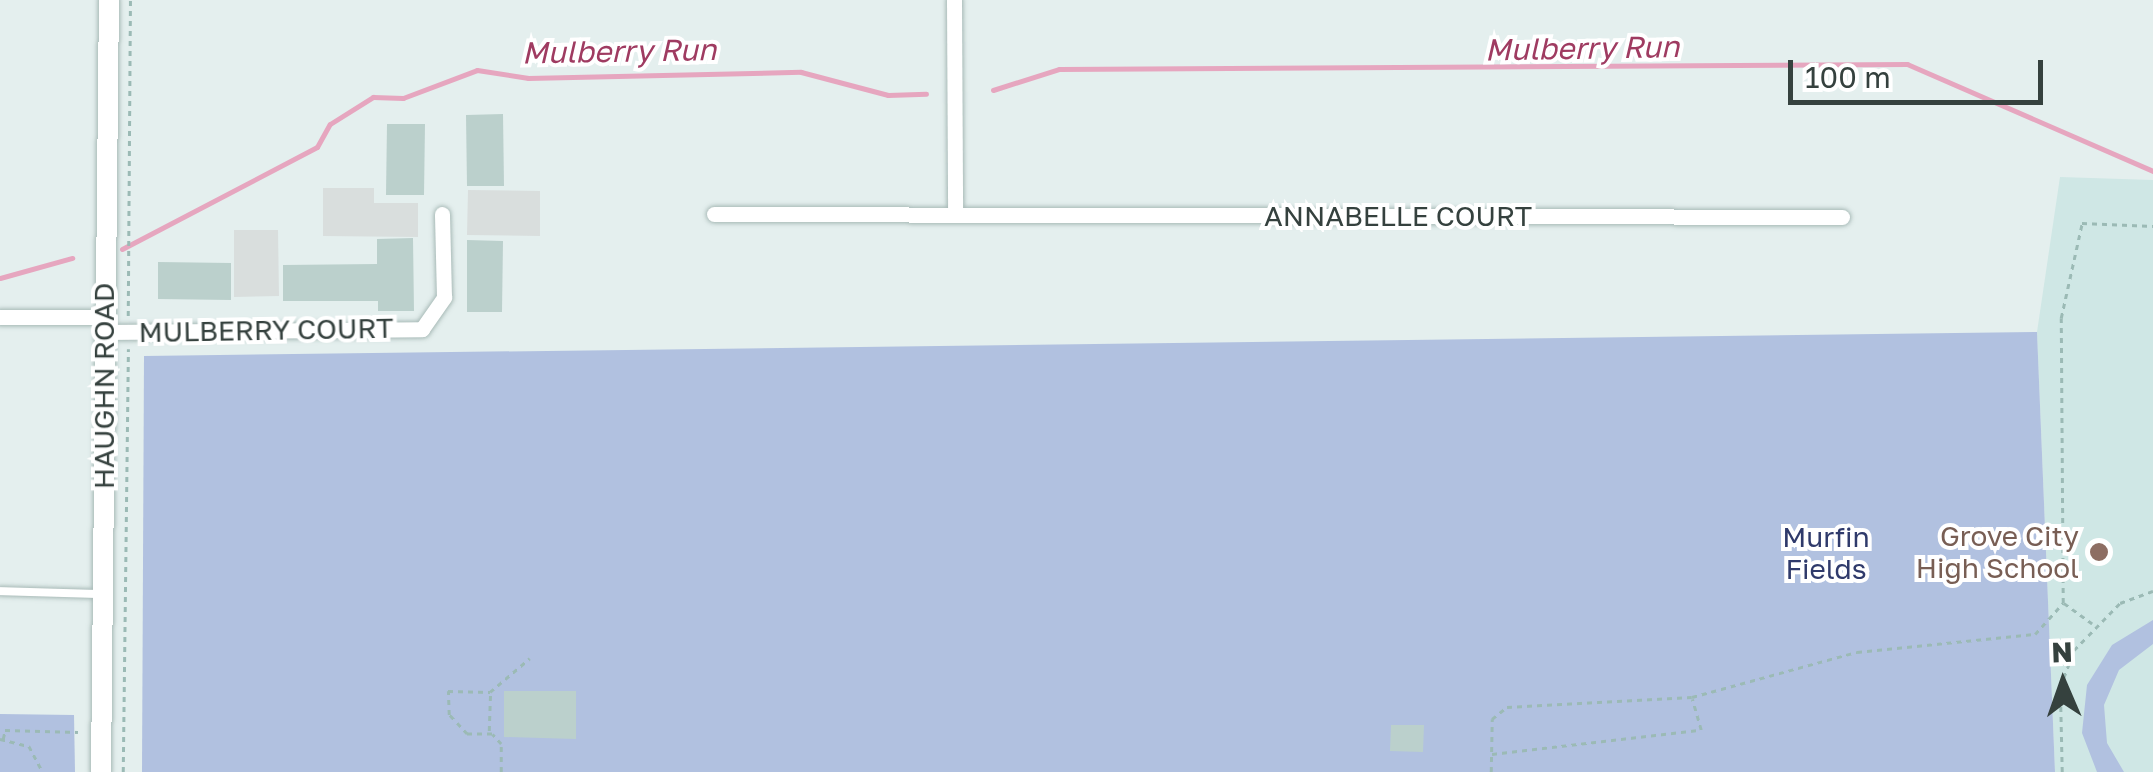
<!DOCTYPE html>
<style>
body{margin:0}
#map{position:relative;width:2153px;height:772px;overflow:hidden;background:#e4efee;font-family:"Golos Text",sans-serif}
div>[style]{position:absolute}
.education>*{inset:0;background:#cfe7e5}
.green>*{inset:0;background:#b1c1e0}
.parking>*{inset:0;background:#d9dedd}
.stream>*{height:5px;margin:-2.5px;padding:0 2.5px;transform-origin:2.5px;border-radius:2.5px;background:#e6a6bf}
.building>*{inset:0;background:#bbd0cc}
.path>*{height:2.5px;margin-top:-1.25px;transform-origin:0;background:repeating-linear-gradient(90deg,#9bbab5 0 5px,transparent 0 10px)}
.roads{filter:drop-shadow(0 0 2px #a8bab7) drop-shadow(0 0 2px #a8bab7)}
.service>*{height:8px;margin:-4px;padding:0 4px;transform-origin:4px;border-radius:4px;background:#fff}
.minor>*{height:15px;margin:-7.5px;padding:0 7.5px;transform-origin:7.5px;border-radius:7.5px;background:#fff}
.tertiary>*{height:20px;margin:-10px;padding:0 10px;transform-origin:10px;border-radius:10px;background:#fff}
.dots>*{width:28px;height:28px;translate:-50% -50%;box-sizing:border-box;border:5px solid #fff;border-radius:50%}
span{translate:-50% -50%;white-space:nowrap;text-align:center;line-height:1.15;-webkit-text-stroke:8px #fff;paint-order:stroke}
.street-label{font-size:28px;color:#35413e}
.education-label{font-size:28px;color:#785e54}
.right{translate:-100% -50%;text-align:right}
.park-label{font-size:28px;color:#2f3a6b}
.water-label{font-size:30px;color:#9f3b61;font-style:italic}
.north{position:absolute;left:2013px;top:632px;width:100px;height:100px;-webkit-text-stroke:8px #fff;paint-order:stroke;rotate:358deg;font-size:28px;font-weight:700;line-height:40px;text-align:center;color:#35413e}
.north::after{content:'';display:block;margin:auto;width:35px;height:45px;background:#35413e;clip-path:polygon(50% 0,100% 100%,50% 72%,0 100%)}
.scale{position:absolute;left:1788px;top:60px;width:255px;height:45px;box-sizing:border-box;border:5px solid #35413e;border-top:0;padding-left:12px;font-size:30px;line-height:35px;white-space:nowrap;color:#35413e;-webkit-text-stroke:8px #fff;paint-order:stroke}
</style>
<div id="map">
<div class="education">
<i style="clip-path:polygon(2060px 177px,2153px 180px,2153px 772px,2055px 772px,2037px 332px)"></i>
</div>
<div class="green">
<i style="clip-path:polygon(2037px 332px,2055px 772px,142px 772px,144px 356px)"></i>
<i style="clip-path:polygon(2153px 620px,2153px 644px,2119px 670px,2104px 705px,2107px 743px,2124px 772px,2097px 772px,2082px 733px,2087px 685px,2112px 645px)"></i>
<i style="clip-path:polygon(0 714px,74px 715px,75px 772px,0 772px)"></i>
</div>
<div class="parking">
<i style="clip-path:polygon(323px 188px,374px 188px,374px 203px,418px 203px,418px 237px,323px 236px)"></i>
<i style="clip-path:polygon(468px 190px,540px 191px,540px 236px,467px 235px)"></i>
<i style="clip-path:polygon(234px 230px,278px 230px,279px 296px,234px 297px)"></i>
</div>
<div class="stream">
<i style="left:993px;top:90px;width:69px;rotate:-17.7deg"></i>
<i style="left:1059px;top:69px;width:848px;rotate:-0.34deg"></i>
<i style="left:1907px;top:64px;width:268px;rotate:23.5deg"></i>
<i style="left:122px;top:249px;width:220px;rotate:-27.6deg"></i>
<i style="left:317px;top:147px;width:26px;rotate:-61deg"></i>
<i style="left:330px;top:124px;width:51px;rotate:-32.1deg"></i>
<i style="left:373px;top:97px;width:30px;rotate:2deg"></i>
<i style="left:403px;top:98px;width:79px;rotate:-20.7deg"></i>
<i style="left:477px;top:70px;width:52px;rotate:8.9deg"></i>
<i style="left:528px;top:78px;width:273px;rotate:-1.3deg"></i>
<i style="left:801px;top:72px;width:90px;rotate:14.8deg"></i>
<i style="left:888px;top:95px;width:38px;rotate:-2deg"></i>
<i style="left:0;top:278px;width:75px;rotate:-15.5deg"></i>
</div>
<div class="building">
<i style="clip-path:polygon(503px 114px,504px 186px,467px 186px,466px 115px)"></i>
<i style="clip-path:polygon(387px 124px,425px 124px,424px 195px,386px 195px)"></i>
<i style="clip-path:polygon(413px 238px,414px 311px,378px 311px,378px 301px,283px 301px,283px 265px,377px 264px,377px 239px)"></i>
<i style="clip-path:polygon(467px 240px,503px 241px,502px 312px,467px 312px)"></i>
<i style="clip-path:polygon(158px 262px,231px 263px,231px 300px,158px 299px)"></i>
<i style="clip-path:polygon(504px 691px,576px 691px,576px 739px,504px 737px)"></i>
<i style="clip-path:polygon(1391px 725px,1424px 725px,1423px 752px,1390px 751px)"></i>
</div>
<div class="path">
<i style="left:128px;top:316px;width:316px;rotate:-89.6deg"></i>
<i style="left:2092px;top:624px;width:36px;rotate:-144deg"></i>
<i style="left:2063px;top:603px;width:285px;rotate:-90.4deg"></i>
<i style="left:2061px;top:318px;width:97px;rotate:-77.5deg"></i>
<i style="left:2082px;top:223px;width:71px;rotate:2.4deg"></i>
<i style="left:489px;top:731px;width:37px;rotate:-88deg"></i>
<i style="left:0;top:739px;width:30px;rotate:14deg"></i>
<i style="left:29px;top:746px;width:30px;rotate:62deg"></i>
<i style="left:3px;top:739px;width:9px;rotate:-77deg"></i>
<i style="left:5px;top:730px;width:73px;rotate:1.6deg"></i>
<i style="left:1492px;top:754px;width:210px;rotate:-6.6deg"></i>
<i style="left:1701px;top:730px;width:32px;rotate:-106deg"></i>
<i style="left:123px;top:772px;width:423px;rotate:-89.3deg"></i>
<i style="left:501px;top:772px;width:28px;rotate:-90deg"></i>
<i style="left:501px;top:744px;width:13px;rotate:-132deg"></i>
<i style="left:492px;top:734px;width:25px;rotate:180deg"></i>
<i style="left:467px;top:734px;width:26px;rotate:-133deg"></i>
<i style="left:449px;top:715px;width:24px;rotate:-92deg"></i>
<i style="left:448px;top:691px;width:42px;rotate:1.4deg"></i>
<i style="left:490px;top:692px;width:52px;rotate:-40.4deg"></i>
<i style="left:1491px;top:772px;width:53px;rotate:-88.9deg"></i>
<i style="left:1492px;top:719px;width:19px;rotate:-39deg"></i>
<i style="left:1507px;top:707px;width:185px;rotate:-3.1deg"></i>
<i style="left:1692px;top:697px;width:171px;rotate:-15.3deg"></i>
<i style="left:1857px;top:652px;width:179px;rotate:-5.8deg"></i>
<i style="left:2035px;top:634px;width:42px;rotate:-47.9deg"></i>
<i style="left:2062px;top:772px;width:85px;rotate:-91.3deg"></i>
<i style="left:2060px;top:687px;width:40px;rotate:-69deg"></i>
<i style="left:2074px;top:650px;width:66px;rotate:-45.6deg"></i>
<i style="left:2120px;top:603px;width:35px;rotate:-20deg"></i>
</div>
<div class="roads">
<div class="service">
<i style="left:0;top:591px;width:102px;rotate:1.7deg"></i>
</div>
<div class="minor">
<i style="left:954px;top:0;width:215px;rotate:89.7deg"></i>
<i style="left:714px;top:214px;width:1128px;rotate:0.15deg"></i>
<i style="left:0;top:317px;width:105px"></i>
<i style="left:105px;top:332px;width:317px;rotate:-0.5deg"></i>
<i style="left:422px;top:329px;width:39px;rotate:-55deg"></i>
<i style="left:444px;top:297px;width:83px;rotate:-91.4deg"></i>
</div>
<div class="tertiary">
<i style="left:101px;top:772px;width:772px;rotate:-89.41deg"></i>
</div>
</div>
<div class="dots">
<i style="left:2099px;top:552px;background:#8d6e63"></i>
</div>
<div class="street-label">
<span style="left:1398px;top:216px">ANNABELLE COURT</span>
<span style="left:266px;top:330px;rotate:-1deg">MULBERRY COURT</span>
<span style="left:104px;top:386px;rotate:-90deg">HAUGHN ROAD</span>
</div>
<div class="education-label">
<span class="right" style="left:2079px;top:552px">Grove City<br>High School</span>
</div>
<div class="park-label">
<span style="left:1826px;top:553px">Murfin<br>Fields</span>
</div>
<div class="water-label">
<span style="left:1582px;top:48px;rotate:-1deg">Mulberry Run</span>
<span style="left:619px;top:51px;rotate:-1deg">Mulberry Run</span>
</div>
<div class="north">N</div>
<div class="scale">100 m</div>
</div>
